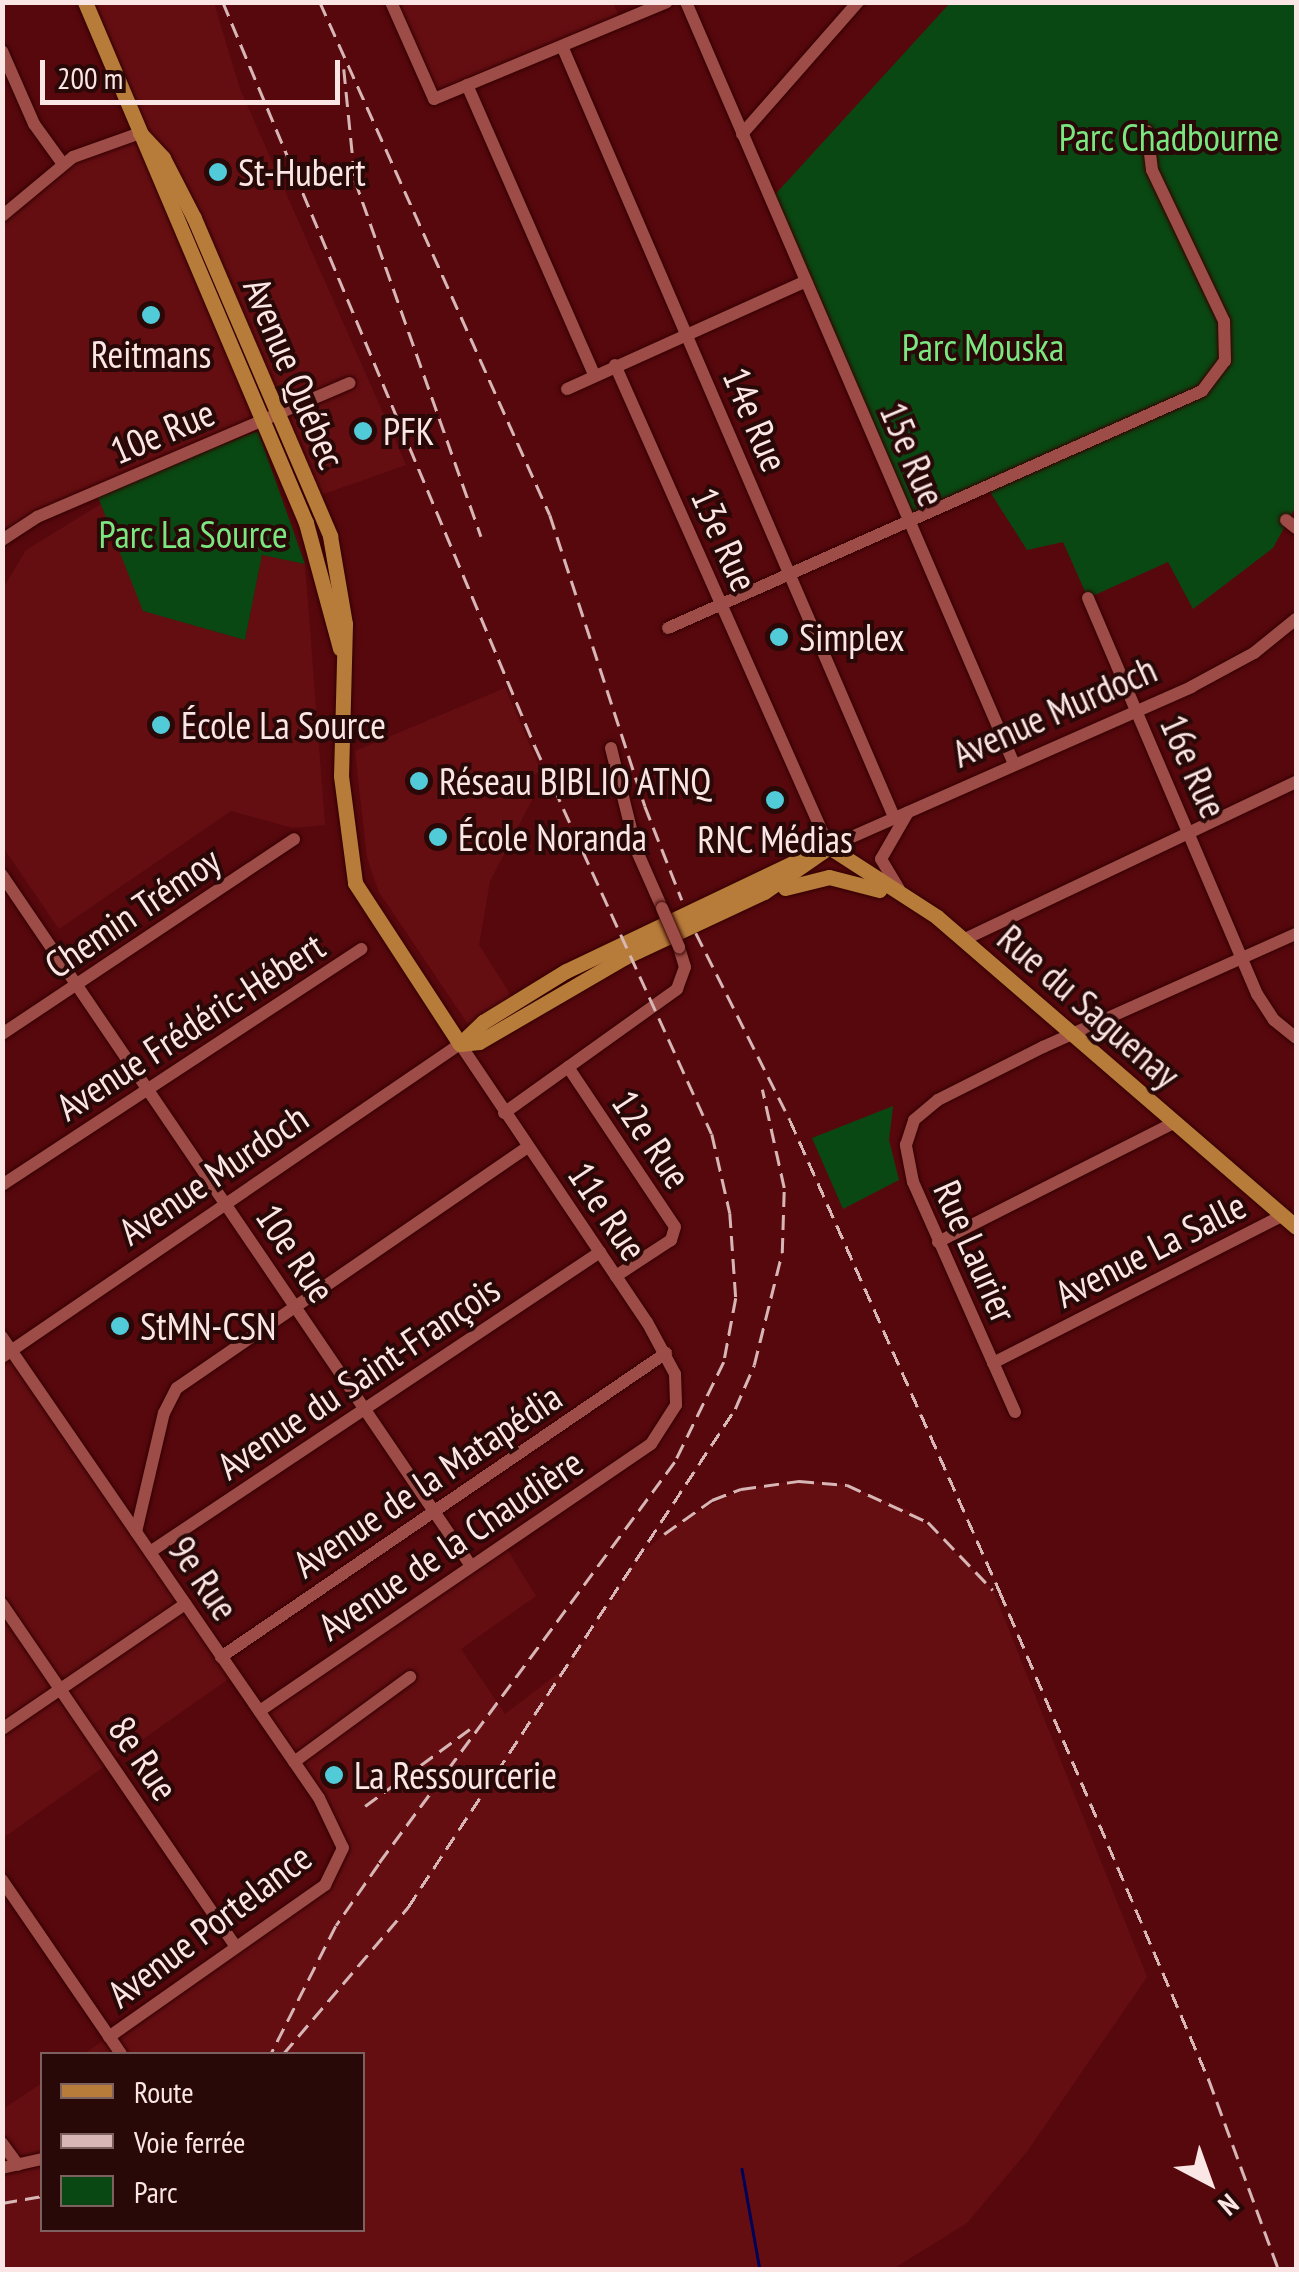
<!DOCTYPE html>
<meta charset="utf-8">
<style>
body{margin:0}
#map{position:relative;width:1299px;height:2272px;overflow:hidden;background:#57080d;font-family:"PT Sans Narrow",sans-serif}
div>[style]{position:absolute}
.built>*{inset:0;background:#650e12}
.green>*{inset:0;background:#094812}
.stream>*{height:2.5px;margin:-1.25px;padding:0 1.25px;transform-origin:1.25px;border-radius:1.25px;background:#010056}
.roads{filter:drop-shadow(0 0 2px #330001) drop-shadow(0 0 2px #330001)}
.minor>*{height:12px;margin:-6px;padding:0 6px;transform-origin:6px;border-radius:6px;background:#9d4c47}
.major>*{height:15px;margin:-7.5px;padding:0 7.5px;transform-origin:7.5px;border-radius:7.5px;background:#b77c3a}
.rail>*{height:2.5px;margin-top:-1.25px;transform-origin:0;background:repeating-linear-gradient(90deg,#d7b6b5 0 15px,transparent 0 23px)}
.bridges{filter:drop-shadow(0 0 2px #330001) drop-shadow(0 0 2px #330001)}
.minor-bridge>*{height:12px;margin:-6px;padding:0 6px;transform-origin:6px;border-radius:6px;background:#9d4c47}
.dots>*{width:28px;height:28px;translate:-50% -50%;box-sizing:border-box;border:5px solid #290808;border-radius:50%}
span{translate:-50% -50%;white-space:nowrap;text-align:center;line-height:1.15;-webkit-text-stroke:8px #290808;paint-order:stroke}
.park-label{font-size:38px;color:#7be780}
.poi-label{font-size:38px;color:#fae6e4}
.left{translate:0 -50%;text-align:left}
.street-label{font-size:38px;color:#fae6e4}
.frame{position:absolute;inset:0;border:5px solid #fae6e4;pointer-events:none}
.legend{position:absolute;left:40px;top:2052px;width:325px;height:180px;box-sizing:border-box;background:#290808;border:2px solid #7d6160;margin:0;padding:12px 18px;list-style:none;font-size:30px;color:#fae6e4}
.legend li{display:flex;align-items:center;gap:20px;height:50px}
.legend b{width:50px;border:2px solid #7d6160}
.north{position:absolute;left:1159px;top:2132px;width:100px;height:100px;-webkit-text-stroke:8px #290808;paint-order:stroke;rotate:139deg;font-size:28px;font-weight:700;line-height:40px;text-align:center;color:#fae6e4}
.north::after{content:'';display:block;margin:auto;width:35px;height:45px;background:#fae6e4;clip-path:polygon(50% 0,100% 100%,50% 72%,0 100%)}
.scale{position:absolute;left:40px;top:60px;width:300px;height:45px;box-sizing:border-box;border:5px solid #fae6e4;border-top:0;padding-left:12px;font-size:30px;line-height:35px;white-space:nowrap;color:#fae6e4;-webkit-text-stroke:8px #290808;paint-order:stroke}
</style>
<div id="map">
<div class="built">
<i style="clip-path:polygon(91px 3px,214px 3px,240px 89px,406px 465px,321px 495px,280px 406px,3px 529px,3px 216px,63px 164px,140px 133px)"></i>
<i style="clip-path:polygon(391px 3px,613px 3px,622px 23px,434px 99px)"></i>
<i style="clip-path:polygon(101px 504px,144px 611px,245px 640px,262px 555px,305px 564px,325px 825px,293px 828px,231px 811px,59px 929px,3px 847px,2px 590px,26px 550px)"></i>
<i style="clip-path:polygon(505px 688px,541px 771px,526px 779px,533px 798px,490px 881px,479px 945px,512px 997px,470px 1027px,379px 892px,367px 858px,355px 751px)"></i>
<i style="clip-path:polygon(2px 1337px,234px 1675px,3px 1838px,2px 1838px)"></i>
<i style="clip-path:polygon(799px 1481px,847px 1485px,913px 1512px,993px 1590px,1147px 1977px,1026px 2153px,967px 2223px,893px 2269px,3px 2270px,3px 2109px,42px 2083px,42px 2230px,362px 2230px,362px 2054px,84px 2054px,313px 1894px,343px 1848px,259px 1711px,504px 1544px,536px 1596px,461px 1649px,505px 1714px,569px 1665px,642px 1554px,675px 1524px,741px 1489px)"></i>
</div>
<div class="green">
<i style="clip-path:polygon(950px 3px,1296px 3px,1296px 506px,1273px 548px,1193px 609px,1168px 562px,1088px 598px,1063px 542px,1027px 550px,987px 487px,910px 524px,771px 199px)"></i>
<i style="clip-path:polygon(258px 431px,305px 564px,262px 555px,245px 640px,143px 611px,96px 492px)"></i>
<i style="clip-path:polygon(893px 1106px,889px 1140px,899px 1180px,843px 1209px,812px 1138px)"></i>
</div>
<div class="stream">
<i style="left:742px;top:2169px;width:103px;rotate:79.9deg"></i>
</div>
<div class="roads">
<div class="minor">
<i style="left:391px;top:2px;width:106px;rotate:66.1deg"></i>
<i style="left:434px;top:99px;width:252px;rotate:-22.6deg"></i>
<i style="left:686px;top:2px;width:830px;rotate:66.71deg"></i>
<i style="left:562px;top:46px;width:839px;rotate:66.7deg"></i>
<i style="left:2px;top:51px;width:80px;rotate:66.3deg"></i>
<i style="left:34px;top:124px;width:49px;rotate:54.1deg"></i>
<i style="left:467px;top:85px;width:317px;rotate:66.3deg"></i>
<i style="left:742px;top:134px;width:176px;rotate:-48.7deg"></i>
<i style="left:2px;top:216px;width:92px;rotate:-39.7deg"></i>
<i style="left:73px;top:157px;width:71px;rotate:-19.7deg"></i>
<i style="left:615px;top:365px;width:527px;rotate:66.06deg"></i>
<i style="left:829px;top:847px;width:396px;rotate:-23.8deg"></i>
<i style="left:1191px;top:687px;width:72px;rotate:-28.4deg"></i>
<i style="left:1254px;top:653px;width:54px;rotate:-39deg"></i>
<i style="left:567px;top:389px;width:262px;rotate:-24.3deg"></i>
<i style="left:1286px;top:520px;width:13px;rotate:39deg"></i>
<i style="left:2px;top:540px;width:42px;rotate:-33.3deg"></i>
<i style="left:37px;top:517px;width:340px;rotate:-23.2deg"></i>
<i style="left:1088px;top:598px;width:431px;rotate:66.9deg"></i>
<i style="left:1257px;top:994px;width:31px;rotate:57deg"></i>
<i style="left:1274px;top:1020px;width:28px;rotate:39deg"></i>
<i style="left:668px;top:628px;width:584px;rotate:-23.93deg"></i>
<i style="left:1202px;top:391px;width:38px;rotate:-53deg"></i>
<i style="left:1225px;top:361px;width:40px;rotate:-91.4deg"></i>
<i style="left:1224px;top:321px;width:167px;rotate:-115.5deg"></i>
<i style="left:1152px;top:170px;width:39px;rotate:-97deg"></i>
<i style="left:611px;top:748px;width:104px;rotate:76.1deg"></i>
<i style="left:636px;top:849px;width:64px;rotate:66.2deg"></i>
<i style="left:2px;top:875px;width:835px;rotate:55.83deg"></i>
<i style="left:899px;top:889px;width:35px;rotate:-121deg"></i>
<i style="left:881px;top:859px;width:54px;rotate:-60.1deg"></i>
<i style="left:963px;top:940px;width:369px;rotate:-25.4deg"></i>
<i style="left:2px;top:1034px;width:351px;rotate:-33.7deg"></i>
<i style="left:568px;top:1067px;width:192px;rotate:56.2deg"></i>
<i style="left:675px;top:1227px;width:14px;rotate:107deg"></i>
<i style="left:671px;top:1240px;width:66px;rotate:146.8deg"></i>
<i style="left:504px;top:1113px;width:213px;rotate:-35.6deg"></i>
<i style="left:677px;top:989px;width:23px;rotate:-70deg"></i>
<i style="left:685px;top:967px;width:21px;rotate:-107deg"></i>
<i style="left:2px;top:1185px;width:430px;rotate:-33.3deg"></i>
<i style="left:938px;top:1242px;width:264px;rotate:-26.8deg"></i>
<i style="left:2px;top:1337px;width:559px;rotate:55.49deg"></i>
<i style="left:319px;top:1798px;width:55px;rotate:64.4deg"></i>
<i style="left:343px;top:1848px;width:41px;rotate:115.9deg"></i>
<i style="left:325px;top:1885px;width:264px;rotate:144.9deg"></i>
<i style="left:2px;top:1357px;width:555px;rotate:-34.35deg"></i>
<i style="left:460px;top:1044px;width:335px;rotate:56.1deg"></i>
<i style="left:647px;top:1322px;width:59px;rotate:61.7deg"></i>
<i style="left:675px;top:1374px;width:31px;rotate:88deg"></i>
<i style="left:676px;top:1405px;width:46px;rotate:122.7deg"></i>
<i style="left:651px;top:1444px;width:474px;rotate:145.7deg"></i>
<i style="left:993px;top:1363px;width:324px;rotate:-27deg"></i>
<i style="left:1015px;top:1412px;width:252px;rotate:-113.9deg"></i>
<i style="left:913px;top:1182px;width:38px;rotate:-101deg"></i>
<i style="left:906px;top:1145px;width:26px;rotate:-72deg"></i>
<i style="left:914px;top:1120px;width:31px;rotate:-40deg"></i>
<i style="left:938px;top:1100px;width:118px;rotate:-26.8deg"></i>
<i style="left:1043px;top:1047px;width:277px;rotate:-24.1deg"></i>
<i style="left:136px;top:1532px;width:122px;rotate:-76.8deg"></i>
<i style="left:164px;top:1413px;width:28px;rotate:-63deg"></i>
<i style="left:177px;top:1388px;width:426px;rotate:-34.5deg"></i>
<i style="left:150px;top:1552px;width:541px;rotate:-33.69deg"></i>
<i style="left:2px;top:1604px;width:415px;rotate:55.7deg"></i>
<i style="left:221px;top:1657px;width:539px;rotate:-34.34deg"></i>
<i style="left:2px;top:1729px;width:222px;rotate:-34.3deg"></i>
<i style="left:294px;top:1762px;width:144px;rotate:-36.2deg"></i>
<i style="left:2px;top:1880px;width:211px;rotate:55.6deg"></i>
<i style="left:2px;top:2143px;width:27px;rotate:54deg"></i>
<i style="left:2px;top:2168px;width:41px;rotate:-12.7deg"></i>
</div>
<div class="major">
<i style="left:85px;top:2px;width:566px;rotate:67.01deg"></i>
<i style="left:306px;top:523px;width:130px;rotate:74.8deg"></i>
<i style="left:140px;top:133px;width:34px;rotate:47deg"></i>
<i style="left:163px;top:158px;width:68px;rotate:62.7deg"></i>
<i style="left:194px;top:218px;width:346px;rotate:66.8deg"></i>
<i style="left:330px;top:536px;width:89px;rotate:80.3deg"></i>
<i style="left:345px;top:624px;width:152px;rotate:91.5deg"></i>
<i style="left:341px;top:776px;width:108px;rotate:82.5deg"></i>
<i style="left:355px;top:883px;width:192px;rotate:56.9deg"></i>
<i style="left:829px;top:847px;width:129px;rotate:32.9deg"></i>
<i style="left:937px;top:917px;width:474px;rotate:40.8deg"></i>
<i style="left:785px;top:888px;width:45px;rotate:-14deg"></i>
<i style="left:829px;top:877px;width:52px;rotate:14.6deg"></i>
<i style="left:460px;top:1044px;width:19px;rotate:-6deg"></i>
<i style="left:479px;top:1042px;width:169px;rotate:-30.2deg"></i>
<i style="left:625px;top:957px;width:153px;rotate:-25.1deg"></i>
<i style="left:764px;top:892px;width:79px;rotate:-34.7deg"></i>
<i style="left:460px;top:1044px;width:32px;rotate:-44deg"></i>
<i style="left:483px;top:1022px;width:97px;rotate:-31.6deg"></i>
<i style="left:566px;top:971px;width:276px;rotate:-25.5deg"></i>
</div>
</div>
<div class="rail">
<i style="left:223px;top:2px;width:807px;rotate:67.25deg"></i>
<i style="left:535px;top:746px;width:426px;rotate:65.5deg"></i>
<i style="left:712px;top:1134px;width:81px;rotate:77.2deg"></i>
<i style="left:730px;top:1213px;width:85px;rotate:86deg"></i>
<i style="left:736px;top:1298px;width:65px;rotate:100.6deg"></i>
<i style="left:724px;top:1362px;width:111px;rotate:116.1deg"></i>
<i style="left:675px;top:1462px;width:499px;rotate:126.4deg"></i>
<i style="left:379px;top:1864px;width:75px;rotate:124.7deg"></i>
<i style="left:336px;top:1926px;width:144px;rotate:116.9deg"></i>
<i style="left:320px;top:2px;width:562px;rotate:65.85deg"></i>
<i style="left:550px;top:515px;width:306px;rotate:71.9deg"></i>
<i style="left:645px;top:806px;width:101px;rotate:68.5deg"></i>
<i style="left:344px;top:69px;width:112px;rotate:84.3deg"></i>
<i style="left:355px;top:180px;width:378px;rotate:70.5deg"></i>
<i style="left:696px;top:933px;width:209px;rotate:63.3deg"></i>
<i style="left:790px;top:1120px;width:517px;rotate:66.01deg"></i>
<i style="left:1000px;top:1592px;width:531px;rotate:66.82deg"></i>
<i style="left:1209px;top:2080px;width:202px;rotate:69.8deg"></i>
<i style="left:664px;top:1534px;width:59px;rotate:-35.3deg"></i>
<i style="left:712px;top:1500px;width:31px;rotate:-21deg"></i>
<i style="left:741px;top:1489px;width:59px;rotate:-7.9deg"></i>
<i style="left:799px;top:1481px;width:48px;rotate:4.8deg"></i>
<i style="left:847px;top:1485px;width:89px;rotate:24.6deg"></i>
<i style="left:928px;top:1522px;width:94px;rotate:46.3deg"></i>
<i style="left:365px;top:1806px;width:130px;rotate:-36.3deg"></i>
<i style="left:283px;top:2054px;width:193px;rotate:-49.6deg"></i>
<i style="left:408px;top:1907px;width:596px;rotate:-56.71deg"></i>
<i style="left:735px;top:1409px;width:48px;rotate:-66.6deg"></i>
<i style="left:754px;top:1365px;width:115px;rotate:-76deg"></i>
<i style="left:782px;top:1253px;width:65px;rotate:-88.2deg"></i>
<i style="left:784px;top:1188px;width:101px;rotate:-102.5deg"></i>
<i style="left:2px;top:2203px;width:41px;rotate:-9.9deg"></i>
</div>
<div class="bridges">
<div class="minor-bridge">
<i style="left:662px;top:908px;width:43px;rotate:66.4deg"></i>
</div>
</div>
<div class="dots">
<i style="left:218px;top:172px;background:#52cbd8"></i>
<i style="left:151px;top:315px;background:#52cbd8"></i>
<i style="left:363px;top:431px;background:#52cbd8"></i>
<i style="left:779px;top:637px;background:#52cbd8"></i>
<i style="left:161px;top:725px;background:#52cbd8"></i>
<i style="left:419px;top:781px;background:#52cbd8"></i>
<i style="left:775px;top:800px;background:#52cbd8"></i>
<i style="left:438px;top:837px;background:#52cbd8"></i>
<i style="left:120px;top:1326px;background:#52cbd8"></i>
<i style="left:334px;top:1775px;background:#52cbd8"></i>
</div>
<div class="park-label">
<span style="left:1169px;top:137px">Parc Chadbourne</span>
<span style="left:983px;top:347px">Parc Mouska</span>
<span style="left:193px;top:534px">Parc La Source</span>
</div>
<div class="poi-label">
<span class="left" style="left:238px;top:172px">St-Hubert</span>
<span style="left:151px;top:354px">Reitmans</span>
<span class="left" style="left:383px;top:431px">PFK</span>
<span class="left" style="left:799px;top:637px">Simplex</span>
<span class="left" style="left:181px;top:725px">École La Source</span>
<span class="left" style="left:439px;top:781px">Réseau BIBLIO ATNQ</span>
<span class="left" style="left:458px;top:837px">École Noranda</span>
<span style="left:775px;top:839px">RNC Médias</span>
<span class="left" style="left:140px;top:1326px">StMN-CSN</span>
<span class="left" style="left:354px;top:1775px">La Ressourcerie</span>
</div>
<div class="street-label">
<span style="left:295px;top:373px;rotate:67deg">Avenue Québec</span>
<span style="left:756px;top:419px;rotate:67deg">14e Rue</span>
<span style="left:162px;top:431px;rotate:-23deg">10e Rue</span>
<span style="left:913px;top:454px;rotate:67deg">15e Rue</span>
<span style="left:725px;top:539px;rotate:66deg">13e Rue</span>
<span style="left:1054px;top:711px;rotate:-24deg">Avenue Murdoch</span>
<span style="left:1194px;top:766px;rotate:66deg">16e Rue</span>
<span style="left:132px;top:912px;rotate:-34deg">Chemin Trémoy</span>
<span style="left:1089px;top:1006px;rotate:41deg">Rue du Saguenay</span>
<span style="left:190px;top:1026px;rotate:-33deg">Avenue Frédéric-Hébert</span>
<span style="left:652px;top:1139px;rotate:56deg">12e Rue</span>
<span style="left:213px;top:1174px;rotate:-34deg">Avenue Murdoch</span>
<span style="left:608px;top:1211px;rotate:56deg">11e Rue</span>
<span style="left:1150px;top:1249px;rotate:-27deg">Avenue La Salle</span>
<span style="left:976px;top:1251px;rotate:66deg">Rue Laurier</span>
<span style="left:296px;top:1253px;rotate:56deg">10e Rue</span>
<span style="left:358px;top:1377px;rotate:-34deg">Avenue du Saint-François</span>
<span style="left:427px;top:1480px;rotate:-34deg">Avenue de la Matapédia</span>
<span style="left:450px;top:1544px;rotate:-34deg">Avenue de la Chaudière</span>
<span style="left:204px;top:1578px;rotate:56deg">9e Rue</span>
<span style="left:144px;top:1758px;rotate:56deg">8e Rue</span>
<span style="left:209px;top:1925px;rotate:-37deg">Avenue Portelance</span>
</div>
<div class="frame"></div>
<ul class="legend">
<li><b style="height:12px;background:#b77c3a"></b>Route</li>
<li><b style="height:12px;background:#d7b6b5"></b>Voie ferrée</li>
<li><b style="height:28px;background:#094812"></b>Parc</li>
</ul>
<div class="north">N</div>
<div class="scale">200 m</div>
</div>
